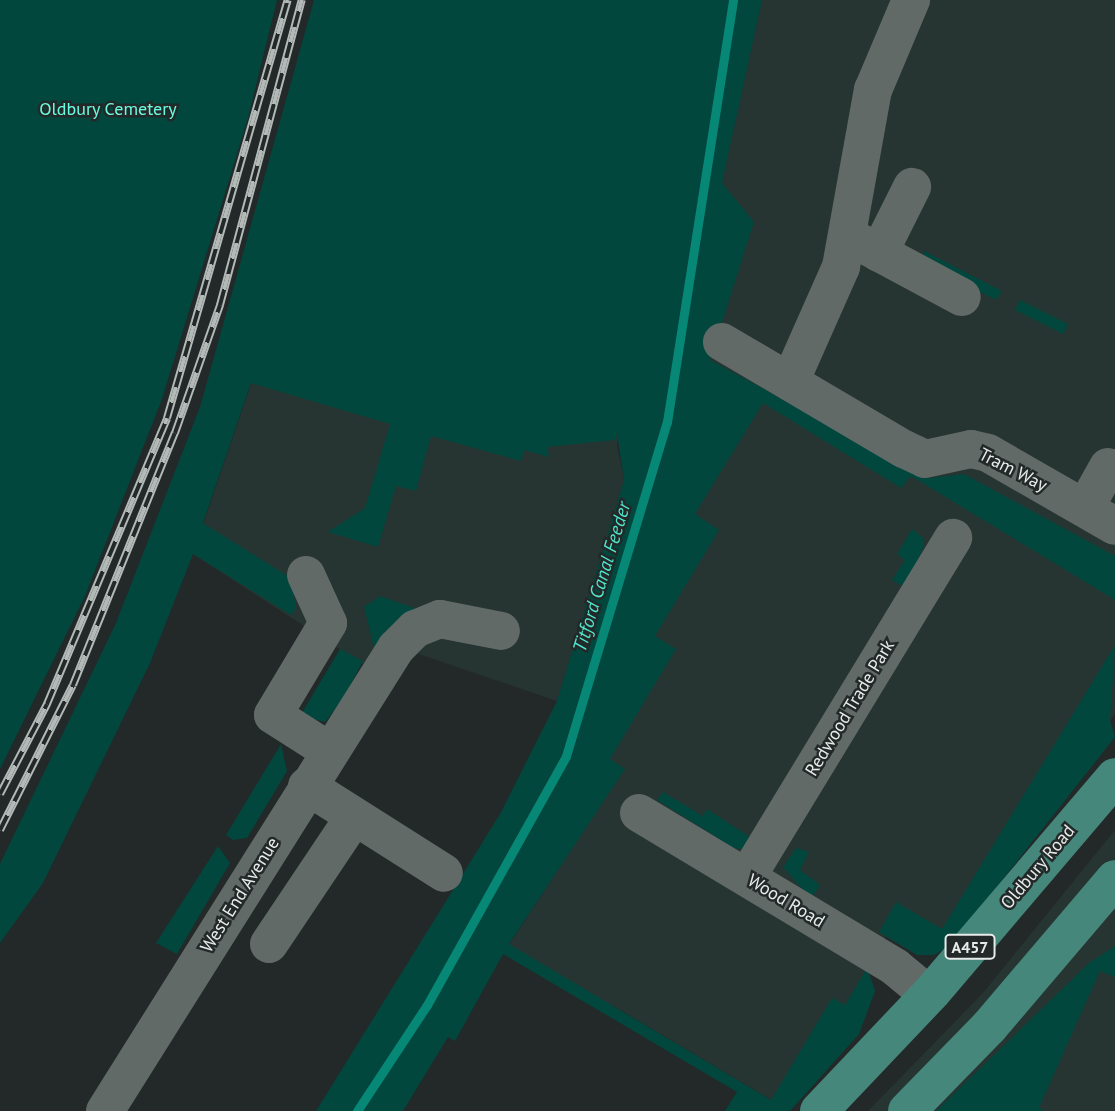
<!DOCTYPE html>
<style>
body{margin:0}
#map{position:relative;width:1115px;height:1111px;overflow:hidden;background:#222928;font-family:"PT Sans",sans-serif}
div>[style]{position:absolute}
.built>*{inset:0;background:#273532}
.green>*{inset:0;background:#02473d}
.stream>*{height:9px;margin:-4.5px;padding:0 4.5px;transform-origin:4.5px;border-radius:4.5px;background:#078876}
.minor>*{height:38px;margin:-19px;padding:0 19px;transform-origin:19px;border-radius:19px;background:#626a68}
.major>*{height:38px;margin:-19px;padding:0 19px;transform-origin:19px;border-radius:19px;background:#46877c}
.rail>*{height:8px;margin-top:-4px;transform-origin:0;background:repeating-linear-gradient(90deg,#222928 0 16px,#b3b9b7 0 32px);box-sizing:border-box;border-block:2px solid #b3b9b7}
span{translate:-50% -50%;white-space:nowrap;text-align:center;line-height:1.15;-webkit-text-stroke:5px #222928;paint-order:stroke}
.shield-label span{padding:2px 5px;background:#222928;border:2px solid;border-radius:5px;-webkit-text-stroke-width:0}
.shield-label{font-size:16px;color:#e7ecea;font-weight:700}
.park-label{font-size:18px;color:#6afce1}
.street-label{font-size:18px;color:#e7ecea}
.water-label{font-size:19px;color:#50e6cc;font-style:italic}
</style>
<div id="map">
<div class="built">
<i style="clip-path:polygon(676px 0,617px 445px,624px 480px,557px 701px,416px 653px,389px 681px,193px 554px,286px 282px)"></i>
<i style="clip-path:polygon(762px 0,1115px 0,1115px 714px,1110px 721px,1115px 737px,934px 955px,917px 955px,886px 937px,867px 967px,875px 991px,859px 1034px,790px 1111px,617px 1008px,503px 954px,571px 850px,673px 501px,746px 382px,685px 345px)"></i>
<i style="clip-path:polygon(1115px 830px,1115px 1111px,868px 1111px,983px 993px)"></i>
</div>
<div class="green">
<i style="clip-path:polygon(0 0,277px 0,248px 118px,162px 399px,85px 596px,0 769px)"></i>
<i style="clip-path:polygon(314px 0,762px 0,722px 183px,754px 222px,710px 360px,929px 478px,964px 474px,1115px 556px,1115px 600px,911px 476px,901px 488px,763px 403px,695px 514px,719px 530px,655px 636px,676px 649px,610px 759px,625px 769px,509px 944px,771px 1100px,832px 998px,845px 1005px,867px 968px,875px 991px,859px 1034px,790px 1111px,725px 1111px,737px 1092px,503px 954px,455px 1041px,448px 1037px,403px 1111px,316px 1111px,500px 814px,557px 701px,624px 480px,617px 434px,615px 440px,547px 447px,549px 457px,524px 450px,521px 461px,431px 436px,416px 491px,396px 486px,378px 547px,328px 532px,365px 508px,390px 424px,251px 383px,203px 523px,291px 578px,296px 608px,291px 615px,193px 554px,150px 663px,43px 883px,0 943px,0 864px,116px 623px,200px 407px)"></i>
<i style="clip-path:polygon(924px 251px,1002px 291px,996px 300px,922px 263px)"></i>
<i style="clip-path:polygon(1020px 300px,1068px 324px,1063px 334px,1015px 310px)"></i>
<i style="clip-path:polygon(912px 529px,923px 538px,923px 548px,906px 588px,892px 580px,905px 560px,897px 554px)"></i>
<i style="clip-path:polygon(380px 596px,423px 611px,374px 649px,364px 607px)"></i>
<i style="clip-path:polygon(1115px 645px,1110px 721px,1115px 737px,951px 945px,934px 955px,917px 955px,879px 932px,896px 902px,942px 929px)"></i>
<i style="clip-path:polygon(340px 649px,363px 661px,343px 699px,325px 722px,300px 716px)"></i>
<i style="clip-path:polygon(281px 744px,287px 771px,247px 838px,233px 840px,226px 835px)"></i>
<i style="clip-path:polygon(663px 792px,703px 816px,707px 809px,753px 839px,746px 850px,734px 848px,657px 800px)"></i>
<i style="clip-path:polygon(218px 846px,230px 863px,177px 954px,156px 943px)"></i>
<i style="clip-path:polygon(796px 848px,809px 852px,800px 870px,820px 885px,811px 899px,783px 867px)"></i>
<i style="clip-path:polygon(1115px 946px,1115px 977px,1100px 971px,1039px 1108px,1045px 1111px,936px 1111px,1089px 963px)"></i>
</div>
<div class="stream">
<i style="left:357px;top:1111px;width:127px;rotate:-56.6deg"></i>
<i style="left:427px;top:1005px;width:285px;rotate:-60.8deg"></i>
<i style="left:566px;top:756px;width:349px;rotate:-73.2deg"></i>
<i style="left:667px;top:422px;width:427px;rotate:-81.1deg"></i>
</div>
<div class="minor">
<i style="left:848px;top:236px;width:129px;rotate:28.2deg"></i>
<i style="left:879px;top:253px;width:74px;rotate:-63.4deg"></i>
<i style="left:722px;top:342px;width:211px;rotate:30.5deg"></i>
<i style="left:904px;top:449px;width:23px;rotate:25deg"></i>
<i style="left:925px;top:459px;width:47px;rotate:-12.3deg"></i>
<i style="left:971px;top:449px;width:17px;rotate:13deg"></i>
<i style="left:988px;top:453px;width:146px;rotate:29.9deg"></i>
<i style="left:790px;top:382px;width:126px;rotate:-66.1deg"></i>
<i style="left:841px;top:267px;width:180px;rotate:-79.8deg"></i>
<i style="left:873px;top:90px;width:98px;rotate:-67.1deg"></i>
<i style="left:1085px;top:508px;width:47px;rotate:-60.7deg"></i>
<i style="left:306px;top:575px;width:53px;rotate:65.4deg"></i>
<i style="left:328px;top:623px;width:107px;rotate:120.9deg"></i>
<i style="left:273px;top:715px;width:65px;rotate:32.5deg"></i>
<i style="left:307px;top:786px;width:162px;rotate:32.4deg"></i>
<i style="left:639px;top:813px;width:299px;rotate:31deg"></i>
<i style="left:895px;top:967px;width:44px;rotate:39.5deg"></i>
<i style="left:747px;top:877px;width:397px;rotate:-58.7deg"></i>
<i style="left:269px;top:944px;width:153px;rotate:-56.2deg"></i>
<i style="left:105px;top:1111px;width:547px;rotate:-57.85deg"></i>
<i style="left:396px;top:648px;width:27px;rotate:-45deg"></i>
<i style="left:415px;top:629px;width:27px;rotate:-22deg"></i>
<i style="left:440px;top:619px;width:62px;rotate:11.1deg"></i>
</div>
<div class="major">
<i style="left:819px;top:1111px;width:164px;rotate:-46.5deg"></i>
<i style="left:932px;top:992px;width:282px;rotate:-49.6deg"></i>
<i style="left:907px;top:1111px;width:117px;rotate:-45.7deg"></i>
<i style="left:989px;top:1027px;width:194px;rotate:-49.6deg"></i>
</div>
<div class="rail">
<i style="left:0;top:794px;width:102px;rotate:-62.4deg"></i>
<i style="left:47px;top:704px;width:310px;rotate:-67.2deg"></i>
<i style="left:167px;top:418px;width:435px;rotate:-73.9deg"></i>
<i style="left:0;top:830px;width:162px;rotate:-63.3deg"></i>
<i style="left:73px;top:685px;width:272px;rotate:-68deg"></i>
<i style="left:175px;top:433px;width:136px;rotate:-70.6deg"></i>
<i style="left:220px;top:305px;width:316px;rotate:-75deg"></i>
</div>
<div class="shield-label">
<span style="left:970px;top:947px">A457</span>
</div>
<div class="park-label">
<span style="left:108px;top:109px">Oldbury Cemetery</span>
</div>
<div class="street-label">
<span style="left:1013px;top:470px;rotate:27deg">Tram Way</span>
<span style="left:850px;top:708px;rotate:-59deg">Redwood Trade Park</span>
<span style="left:1038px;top:867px;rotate:-50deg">Oldbury Road</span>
<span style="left:240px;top:895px;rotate:-58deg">West End Avenue</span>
<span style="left:786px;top:901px;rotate:31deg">Wood Road</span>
</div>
<div class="water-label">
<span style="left:602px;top:577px;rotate:-73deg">Titford Canal Feeder</span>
</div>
</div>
